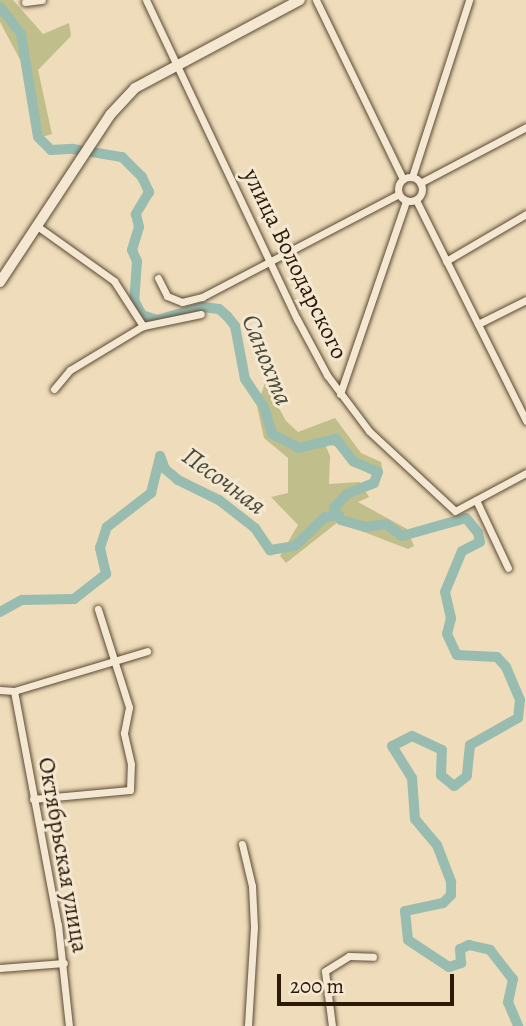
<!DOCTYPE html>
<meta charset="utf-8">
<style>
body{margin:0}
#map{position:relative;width:526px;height:1026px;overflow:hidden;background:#eedcba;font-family:Alegreya,serif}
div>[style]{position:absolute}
.green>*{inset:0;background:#c0be8a}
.river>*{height:10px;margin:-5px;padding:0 5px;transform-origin:5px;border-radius:5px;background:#99bcb0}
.roads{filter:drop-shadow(0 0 2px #5c4a34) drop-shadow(0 0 2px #5c4a34)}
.street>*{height:7px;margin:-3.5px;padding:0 3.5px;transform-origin:3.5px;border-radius:3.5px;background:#f4e8d2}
.street>.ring{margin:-3.5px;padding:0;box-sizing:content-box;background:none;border:7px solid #f4e8d2;border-radius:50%}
.secondary>*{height:10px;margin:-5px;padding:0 5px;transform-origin:5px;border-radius:5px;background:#f4e8d2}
span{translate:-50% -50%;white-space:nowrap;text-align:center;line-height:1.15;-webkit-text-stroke:6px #f4e8d2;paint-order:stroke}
.street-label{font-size:24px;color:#2b1a08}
.water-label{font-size:26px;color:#4c4b3a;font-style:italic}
.scale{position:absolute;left:277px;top:974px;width:177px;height:32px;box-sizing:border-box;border:4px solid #2b1a08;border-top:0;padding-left:9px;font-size:21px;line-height:24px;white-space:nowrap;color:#2b1a08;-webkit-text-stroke:5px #f4e8d2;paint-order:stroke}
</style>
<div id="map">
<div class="green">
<i style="clip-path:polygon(0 0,13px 0,43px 34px,69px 23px,71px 36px,38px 70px,52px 134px,35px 139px,24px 67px,0 22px)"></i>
<i style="clip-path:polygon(265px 383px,286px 421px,298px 432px,335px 418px,361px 453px,381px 462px,383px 474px,373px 474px,351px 466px,335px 446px,325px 444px,330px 456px,329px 484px,360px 482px,369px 497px,358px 502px,407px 529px,414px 546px,408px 549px,338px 522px,286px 563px,280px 556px,298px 525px,271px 497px,288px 493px,288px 458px,264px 438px,257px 406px)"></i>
</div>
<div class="river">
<i style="left:0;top:7px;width:34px;rotate:52deg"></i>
<i style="left:21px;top:34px;width:104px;rotate:80.6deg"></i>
<i style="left:38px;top:137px;width:18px;rotate:45deg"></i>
<i style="left:51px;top:150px;width:22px;rotate:-3deg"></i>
<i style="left:73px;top:149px;width:50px;rotate:9.3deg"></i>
<i style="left:122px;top:157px;width:28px;rotate:45deg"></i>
<i style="left:142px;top:177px;width:17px;rotate:65deg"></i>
<i style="left:149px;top:192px;width:26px;rotate:121deg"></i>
<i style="left:136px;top:214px;width:13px;rotate:77deg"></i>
<i style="left:139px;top:227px;width:24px;rotate:107deg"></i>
<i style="left:132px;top:250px;width:12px;rotate:66deg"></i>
<i style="left:137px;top:261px;width:39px;rotate:94deg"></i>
<i style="left:134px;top:300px;width:17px;rotate:62deg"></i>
<i style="left:142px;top:315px;width:16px;rotate:18deg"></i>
<i style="left:157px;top:320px;width:48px;rotate:-15.8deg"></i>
<i style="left:203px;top:307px;width:16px;rotate:7deg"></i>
<i style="left:219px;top:309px;width:11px;rotate:41deg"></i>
<i style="left:227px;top:316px;width:13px;rotate:51deg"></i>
<i style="left:235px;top:326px;width:54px;rotate:79.3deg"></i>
<i style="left:245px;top:379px;width:34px;rotate:56deg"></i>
<i style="left:264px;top:407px;width:28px;rotate:73deg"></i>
<i style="left:272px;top:434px;width:30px;rotate:27deg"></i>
<i style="left:299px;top:448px;width:38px;rotate:-14deg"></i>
<i style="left:336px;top:439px;width:28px;rotate:52deg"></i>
<i style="left:353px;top:461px;width:27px;rotate:24deg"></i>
<i style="left:378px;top:472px;width:12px;rotate:110deg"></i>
<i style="left:374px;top:483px;width:29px;rotate:158deg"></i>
<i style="left:347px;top:494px;width:19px;rotate:133deg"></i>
<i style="left:334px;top:508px;width:14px;rotate:60deg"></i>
<i style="left:341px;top:520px;width:25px;rotate:16deg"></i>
<i style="left:365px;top:527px;width:21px;rotate:-8deg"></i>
<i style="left:386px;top:524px;width:20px;rotate:37deg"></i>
<i style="left:402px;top:536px;width:66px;rotate:-15.7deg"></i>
<i style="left:466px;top:518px;width:19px;rotate:51deg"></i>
<i style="left:478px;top:533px;width:9px;rotate:77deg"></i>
<i style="left:480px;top:542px;width:20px;rotate:153deg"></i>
<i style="left:462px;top:551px;width:44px;rotate:112.5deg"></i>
<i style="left:445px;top:592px;width:27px;rotate:77deg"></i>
<i style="left:451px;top:618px;width:16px;rotate:104deg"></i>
<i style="left:447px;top:634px;width:23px;rotate:65deg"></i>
<i style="left:457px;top:655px;width:40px;rotate:2.9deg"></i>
<i style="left:497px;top:657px;width:13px;rotate:48deg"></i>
<i style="left:506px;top:667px;width:36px;rotate:67deg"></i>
<i style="left:520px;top:700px;width:18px;rotate:96deg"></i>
<i style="left:518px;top:718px;width:55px;rotate:150.6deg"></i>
<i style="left:470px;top:745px;width:31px;rotate:96deg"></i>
<i style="left:467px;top:776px;width:16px;rotate:142deg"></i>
<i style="left:454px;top:786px;width:17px;rotate:-140deg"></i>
<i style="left:441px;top:775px;width:25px;rotate:-88deg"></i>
<i style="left:442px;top:750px;width:33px;rotate:-155deg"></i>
<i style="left:412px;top:736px;width:22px;rotate:153deg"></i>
<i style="left:392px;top:746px;width:38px;rotate:58deg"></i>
<i style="left:412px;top:778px;width:41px;rotate:85.8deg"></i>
<i style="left:415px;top:819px;width:34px;rotate:50deg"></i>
<i style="left:437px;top:845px;width:40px;rotate:69deg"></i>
<i style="left:451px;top:882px;width:13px;rotate:90deg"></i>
<i style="left:451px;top:895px;width:11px;rotate:135deg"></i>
<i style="left:443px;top:903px;width:39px;rotate:168deg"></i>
<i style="left:405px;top:911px;width:29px;rotate:84deg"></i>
<i style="left:408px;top:940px;width:49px;rotate:33.4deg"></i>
<i style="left:449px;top:967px;width:13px;rotate:-18deg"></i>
<i style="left:461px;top:963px;width:14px;rotate:-94deg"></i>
<i style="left:460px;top:949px;width:10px;rotate:-24deg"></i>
<i style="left:469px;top:945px;width:22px;rotate:13deg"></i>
<i style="left:490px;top:950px;width:37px;rotate:52deg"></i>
<i style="left:513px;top:979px;width:24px;rotate:102deg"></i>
<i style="left:508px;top:1002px;width:26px;rotate:67deg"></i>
<i style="left:0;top:612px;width:25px;rotate:-29deg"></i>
<i style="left:22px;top:600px;width:52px;rotate:-1.1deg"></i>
<i style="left:74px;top:599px;width:41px;rotate:-38deg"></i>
<i style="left:106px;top:574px;width:27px;rotate:-103deg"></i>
<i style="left:100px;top:548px;width:22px;rotate:-72deg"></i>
<i style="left:107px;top:527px;width:56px;rotate:-37.7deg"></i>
<i style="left:151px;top:493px;width:38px;rotate:-76deg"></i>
<i style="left:160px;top:456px;width:14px;rotate:69deg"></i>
<i style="left:165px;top:469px;width:17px;rotate:40deg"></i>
<i style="left:178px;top:480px;width:46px;rotate:26deg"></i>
<i style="left:219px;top:500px;width:46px;rotate:37.9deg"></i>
<i style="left:255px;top:528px;width:27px;rotate:56deg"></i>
<i style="left:270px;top:550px;width:25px;rotate:-9deg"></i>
<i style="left:295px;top:546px;width:42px;rotate:-44deg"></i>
<i style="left:325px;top:517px;width:14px;rotate:-8deg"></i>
</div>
<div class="roads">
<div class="street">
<i style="left:146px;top:0;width:353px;rotate:64.7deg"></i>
<i style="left:297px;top:319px;width:64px;rotate:61.8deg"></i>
<i style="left:327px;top:375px;width:70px;rotate:53.1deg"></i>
<i style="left:369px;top:431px;width:117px;rotate:42.9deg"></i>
<i style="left:455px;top:511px;width:81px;rotate:-28.2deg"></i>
<i style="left:316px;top:0;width:199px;rotate:64.1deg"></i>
<i style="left:25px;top:2px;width:17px;rotate:-7deg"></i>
<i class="ring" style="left:398px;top:177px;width:17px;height:17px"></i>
<i style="left:412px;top:177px;width:186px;rotate:-72.1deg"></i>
<i style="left:420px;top:183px;width:120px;rotate:-27.8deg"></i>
<i style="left:416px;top:200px;width:247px;rotate:63.5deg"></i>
<i style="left:37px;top:226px;width:95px;rotate:35.5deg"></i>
<i style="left:114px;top:281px;width:54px;rotate:57.2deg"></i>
<i style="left:446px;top:261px;width:93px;rotate:-30.4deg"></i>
<i style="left:158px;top:278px;width:20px;rotate:63deg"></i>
<i style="left:167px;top:296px;width:16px;rotate:22deg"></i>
<i style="left:182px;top:302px;width:21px;rotate:-14deg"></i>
<i style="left:202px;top:297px;width:222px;rotate:-27.6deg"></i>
<i style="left:478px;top:324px;width:54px;rotate:-26.6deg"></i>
<i style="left:54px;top:389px;width:25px;rotate:-50deg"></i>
<i style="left:70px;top:370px;width:85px;rotate:-31.1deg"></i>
<i style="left:143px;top:326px;width:59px;rotate:-11.7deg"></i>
<i style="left:340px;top:394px;width:204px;rotate:-71.1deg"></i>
<i style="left:476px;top:500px;width:75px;rotate:64.8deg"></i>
<i style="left:0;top:690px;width:14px;rotate:4deg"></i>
<i style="left:14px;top:691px;width:139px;rotate:-16.7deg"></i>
<i style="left:14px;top:691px;width:238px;rotate:79.4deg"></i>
<i style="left:58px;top:925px;width:102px;rotate:83.8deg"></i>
<i style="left:33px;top:799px;width:97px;rotate:-5.3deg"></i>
<i style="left:130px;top:790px;width:26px;rotate:-88deg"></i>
<i style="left:131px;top:764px;width:32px;rotate:-103deg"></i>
<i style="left:124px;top:733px;width:26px;rotate:-79deg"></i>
<i style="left:129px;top:707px;width:103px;rotate:-107.6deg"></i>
<i style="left:242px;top:844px;width:43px;rotate:76.6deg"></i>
<i style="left:252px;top:886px;width:41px;rotate:87.2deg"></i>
<i style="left:254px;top:927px;width:99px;rotate:93.5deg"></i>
<i style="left:0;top:968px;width:64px;rotate:-4.5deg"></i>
<i style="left:332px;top:1026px;width:55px;rotate:-97.3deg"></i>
<i style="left:325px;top:971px;width:28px;rotate:-32deg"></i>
<i style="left:349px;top:956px;width:24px;rotate:2deg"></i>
</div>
<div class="secondary">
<i style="left:0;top:282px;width:200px;rotate:-56.6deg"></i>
<i style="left:110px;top:115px;width:37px;rotate:-47deg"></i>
<i style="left:135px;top:88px;width:187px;rotate:-28.1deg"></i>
</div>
</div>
<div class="street-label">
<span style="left:295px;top:264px;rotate:64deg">улица Володарского</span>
<span style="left:63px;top:855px;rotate:80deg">Октябрьская улица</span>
</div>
<div class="water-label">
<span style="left:267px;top:360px;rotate:68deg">Санохта</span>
<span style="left:224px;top:481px;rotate:36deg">Песочная</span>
</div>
<div class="scale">200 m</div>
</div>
